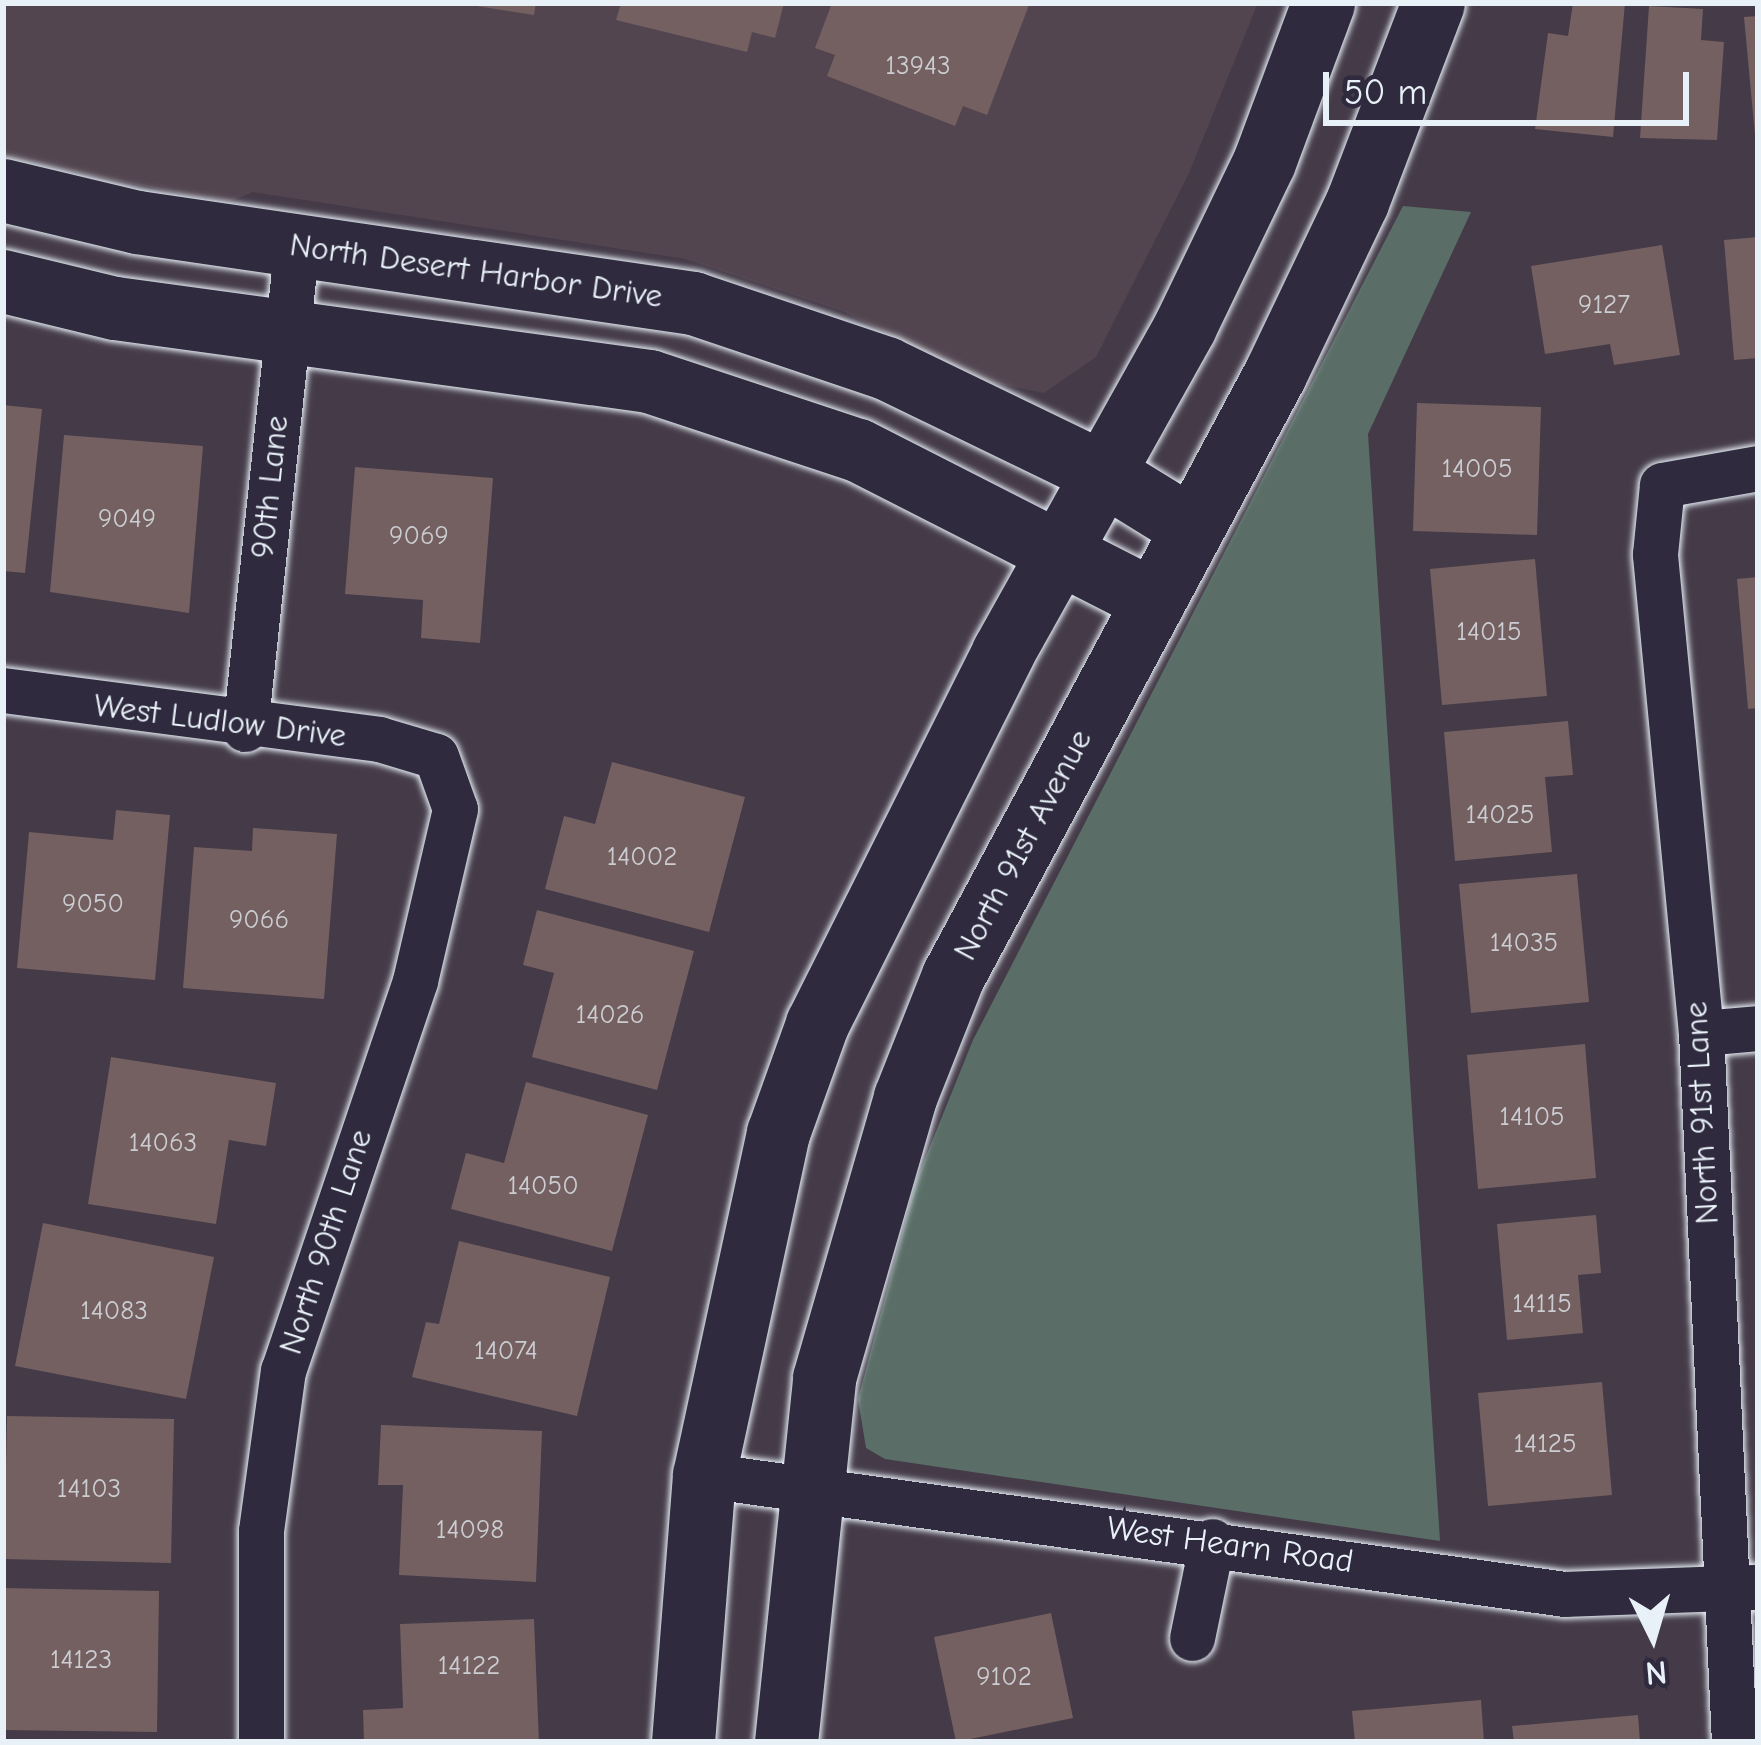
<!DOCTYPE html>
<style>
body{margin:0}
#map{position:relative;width:1761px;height:1745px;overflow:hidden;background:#443a48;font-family:"Comic Neue",sans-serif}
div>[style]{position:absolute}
.built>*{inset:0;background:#52454f}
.green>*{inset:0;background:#5a6e67}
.building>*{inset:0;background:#746060}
.roads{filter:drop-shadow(0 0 3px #e8f1f8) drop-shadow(0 0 3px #e8f1f8)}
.street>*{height:45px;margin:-22.5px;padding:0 22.5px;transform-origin:22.5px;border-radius:22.5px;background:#2f2a3d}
.secondary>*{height:63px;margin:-31.5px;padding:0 31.5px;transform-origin:31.5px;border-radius:31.5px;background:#2f2a3d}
span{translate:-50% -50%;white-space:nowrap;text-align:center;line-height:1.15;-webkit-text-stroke:10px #2f2a3d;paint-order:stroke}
.number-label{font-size:27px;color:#cbcdd2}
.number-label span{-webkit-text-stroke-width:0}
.street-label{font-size:33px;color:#e8f1f8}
.frame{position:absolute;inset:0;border:6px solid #e8f1f8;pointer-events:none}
.north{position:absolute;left:1593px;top:1577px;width:120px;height:120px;-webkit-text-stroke:9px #2f2a3d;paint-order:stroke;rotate:175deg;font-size:33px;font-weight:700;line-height:48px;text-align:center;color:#e8f1f8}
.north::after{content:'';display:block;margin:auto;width:42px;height:54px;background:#e8f1f8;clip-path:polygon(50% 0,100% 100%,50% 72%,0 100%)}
.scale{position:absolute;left:1323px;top:72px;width:366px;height:54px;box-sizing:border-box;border:6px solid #e8f1f8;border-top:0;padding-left:15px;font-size:36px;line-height:42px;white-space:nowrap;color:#e8f1f8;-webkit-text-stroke:9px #2f2a3d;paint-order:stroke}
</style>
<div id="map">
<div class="built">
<i style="clip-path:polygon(3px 3px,1258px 3px,1189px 173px,1096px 357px,1044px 393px,989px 382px,842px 311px,685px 259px,253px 192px,231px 201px,192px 196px,3px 157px)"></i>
</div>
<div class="green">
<i style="clip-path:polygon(1403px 206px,1471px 212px,1368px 434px,1440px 1541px,885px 1459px,866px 1448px,858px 1399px,916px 1181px,973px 1040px)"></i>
</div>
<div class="building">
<i style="clip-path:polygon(457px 3px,536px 3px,534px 15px)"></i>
<i style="clip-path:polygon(621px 3px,784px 3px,775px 38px,752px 32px,747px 52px,616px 20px)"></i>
<i style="clip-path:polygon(832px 3px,1024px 3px,1029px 5px,987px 115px,963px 106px,955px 126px,827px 76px,835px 55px,815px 48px)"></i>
<i style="clip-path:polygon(1573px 3px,1625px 3px,1613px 137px,1535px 129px,1548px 33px,1568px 36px)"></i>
<i style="clip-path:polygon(1649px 6px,1703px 9px,1701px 40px,1724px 42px,1717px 140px,1640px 138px)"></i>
<i style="clip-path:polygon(1758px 16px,1758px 135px,1755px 135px,1744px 17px)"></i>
<i style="clip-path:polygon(1758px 237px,1758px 358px,1734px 360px,1724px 240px)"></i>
<i style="clip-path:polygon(1662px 245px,1680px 355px,1614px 365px,1610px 344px,1545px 354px,1531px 266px)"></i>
<i style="clip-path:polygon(1417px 403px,1541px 407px,1537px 535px,1413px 531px)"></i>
<i style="clip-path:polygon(3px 405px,42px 409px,25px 573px,3px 571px)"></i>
<i style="clip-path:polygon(64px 435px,203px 446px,189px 613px,50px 592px)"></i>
<i style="clip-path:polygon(355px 467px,493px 478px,480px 643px,421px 638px,423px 600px,345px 594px)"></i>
<i style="clip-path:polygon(1535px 559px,1547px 696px,1442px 705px,1430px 569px)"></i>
<i style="clip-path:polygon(1758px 577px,1758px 708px,1748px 709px,1737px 579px)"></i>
<i style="clip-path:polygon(1568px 721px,1573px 775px,1545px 777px,1552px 852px,1455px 861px,1444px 732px)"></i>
<i style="clip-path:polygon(612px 762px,745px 797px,709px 932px,545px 889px,564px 816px,595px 824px)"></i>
<i style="clip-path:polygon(116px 810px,170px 815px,155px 980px,17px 968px,29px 832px,113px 840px)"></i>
<i style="clip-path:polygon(253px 828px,337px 834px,324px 999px,183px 988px,194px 847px,252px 851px)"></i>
<i style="clip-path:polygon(1577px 874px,1589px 1002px,1471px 1013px,1459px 884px)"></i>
<i style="clip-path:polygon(537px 910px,694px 951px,657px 1090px,532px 1057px,554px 973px,523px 965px)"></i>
<i style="clip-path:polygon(1585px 1044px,1596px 1178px,1478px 1189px,1467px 1055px)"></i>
<i style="clip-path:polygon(111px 1057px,276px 1083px,266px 1146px,229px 1140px,216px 1224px,88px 1204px)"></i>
<i style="clip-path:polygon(526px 1082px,648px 1115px,612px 1251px,451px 1209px,466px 1153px,504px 1163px)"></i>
<i style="clip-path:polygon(1596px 1215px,1601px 1273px,1578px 1275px,1583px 1333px,1507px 1340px,1497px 1224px)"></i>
<i style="clip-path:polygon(43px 1223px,214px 1257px,186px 1399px,15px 1366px)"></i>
<i style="clip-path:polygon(459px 1241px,610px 1277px,577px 1416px,412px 1377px,426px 1322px,439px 1324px)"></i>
<i style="clip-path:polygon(1602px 1382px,1612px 1495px,1488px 1506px,1478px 1393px)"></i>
<i style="clip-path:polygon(7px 1416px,174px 1419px,171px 1563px,4px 1559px)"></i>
<i style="clip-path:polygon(381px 1425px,542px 1431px,536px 1582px,399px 1575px,403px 1485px,378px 1485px)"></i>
<i style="clip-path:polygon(3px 1588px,159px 1591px,157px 1732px,3px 1730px)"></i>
<i style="clip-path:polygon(1051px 1613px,1073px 1718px,956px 1742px,934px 1637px)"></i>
<i style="clip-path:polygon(534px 1619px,539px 1742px,364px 1742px,363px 1710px,403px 1708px,400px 1624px)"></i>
<i style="clip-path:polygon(1481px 1700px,1484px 1742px,1355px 1742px,1352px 1711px)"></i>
<i style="clip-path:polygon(1638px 1715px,1640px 1742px,1514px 1742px,1512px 1726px)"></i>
</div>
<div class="roads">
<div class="street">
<i style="left:3px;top:690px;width:379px;rotate:7.4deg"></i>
<i style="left:379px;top:739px;width:59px;rotate:16.6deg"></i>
<i style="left:436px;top:756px;width:56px;rotate:70.3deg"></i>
<i style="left:455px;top:809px;width:177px;rotate:103.1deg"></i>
<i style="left:415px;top:981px;width:411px;rotate:108.7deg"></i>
<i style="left:283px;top:1370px;width:162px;rotate:97.8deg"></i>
<i style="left:261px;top:1531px;width:211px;rotate:90deg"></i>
<i style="left:245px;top:729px;width:487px;rotate:-83.9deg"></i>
<i style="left:1701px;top:1033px;width:57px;rotate:-5deg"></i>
<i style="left:704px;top:1475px;width:869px;rotate:7.87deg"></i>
<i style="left:1565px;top:1594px;width:193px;rotate:-2.1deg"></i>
<i style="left:1192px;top:1638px;width:99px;rotate:-78.3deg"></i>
<i style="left:1734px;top:1742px;width:710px;rotate:-92.66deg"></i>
<i style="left:1701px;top:1033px;width:481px;rotate:-95.5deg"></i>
<i style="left:1655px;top:554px;width:69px;rotate:-84.2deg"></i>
<i style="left:1662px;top:485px;width:97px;rotate:-10deg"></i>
</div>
<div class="secondary">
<i style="left:3px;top:190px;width:138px;rotate:13.4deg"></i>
<i style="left:137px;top:222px;width:562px;rotate:8.29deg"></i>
<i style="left:693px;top:303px;width:204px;rotate:18.6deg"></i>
<i style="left:886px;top:368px;width:239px;rotate:25.8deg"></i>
<i style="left:1101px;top:472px;width:107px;rotate:31.6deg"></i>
<i style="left:3px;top:281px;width:115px;rotate:13.6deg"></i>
<i style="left:115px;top:308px;width:539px;rotate:7.78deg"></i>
<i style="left:649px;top:381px;width:220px;rotate:18.3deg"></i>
<i style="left:858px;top:450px;width:332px;rotate:27deg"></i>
<i style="left:683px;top:1742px;width:268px;rotate:-85.5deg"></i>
<i style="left:704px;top:1475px;width:350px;rotate:-77.8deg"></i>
<i style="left:778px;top:1133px;width:116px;rotate:-70.3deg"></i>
<i style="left:817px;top:1024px;width:416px;rotate:-63.4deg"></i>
<i style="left:1003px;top:652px;width:373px;rotate:-60.8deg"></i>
<i style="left:1185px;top:326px;width:182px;rotate:-64.3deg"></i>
<i style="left:1264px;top:162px;width:170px;rotate:-69.6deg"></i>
<i style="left:786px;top:1742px;width:366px;rotate:-84deg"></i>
<i style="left:824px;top:1378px;width:292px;rotate:-73.9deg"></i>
<i style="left:905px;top:1097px;width:130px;rotate:-68.4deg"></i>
<i style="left:953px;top:976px;width:683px;rotate:-61.86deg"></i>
<i style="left:1275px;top:374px;width:191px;rotate:-64.5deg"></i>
<i style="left:1357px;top:202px;width:213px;rotate:-69.1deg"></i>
</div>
</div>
<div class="number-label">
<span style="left:918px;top:66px">13943</span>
<span style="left:1604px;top:305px">9127</span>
<span style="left:1477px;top:469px">14005</span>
<span style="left:127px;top:519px">9049</span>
<span style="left:419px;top:536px">9069</span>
<span style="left:1489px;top:632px">14015</span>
<span style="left:1500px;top:815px">14025</span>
<span style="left:642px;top:857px">14002</span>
<span style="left:93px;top:904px">9050</span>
<span style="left:259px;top:920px">9066</span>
<span style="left:1524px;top:943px">14035</span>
<span style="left:610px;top:1015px">14026</span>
<span style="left:1532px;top:1117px">14105</span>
<span style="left:163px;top:1143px">14063</span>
<span style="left:543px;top:1186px">14050</span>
<span style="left:1542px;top:1304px">14115</span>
<span style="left:114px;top:1311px">14083</span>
<span style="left:506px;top:1351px">14074</span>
<span style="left:1545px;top:1444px">14125</span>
<span style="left:89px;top:1489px">14103</span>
<span style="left:470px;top:1530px">14098</span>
<span style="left:81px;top:1660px">14123</span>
<span style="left:469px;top:1666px">14122</span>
<span style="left:1004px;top:1677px">9102</span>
</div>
<div class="street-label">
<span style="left:476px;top:271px;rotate:8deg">North Desert Harbor Drive</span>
<span style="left:270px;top:487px;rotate:-84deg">90th Lane</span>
<span style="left:220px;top:721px;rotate:7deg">West Ludlow Drive</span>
<span style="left:1023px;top:845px;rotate:-62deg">North 91st Avenue</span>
<span style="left:1702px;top:1113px;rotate:-93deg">North 91st Lane</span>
<span style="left:326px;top:1242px;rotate:-72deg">North 90th Lane</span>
<span style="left:1230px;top:1545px;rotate:8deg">West Hearn Road</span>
</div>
<div class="frame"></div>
<div class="north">N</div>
<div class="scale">50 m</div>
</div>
